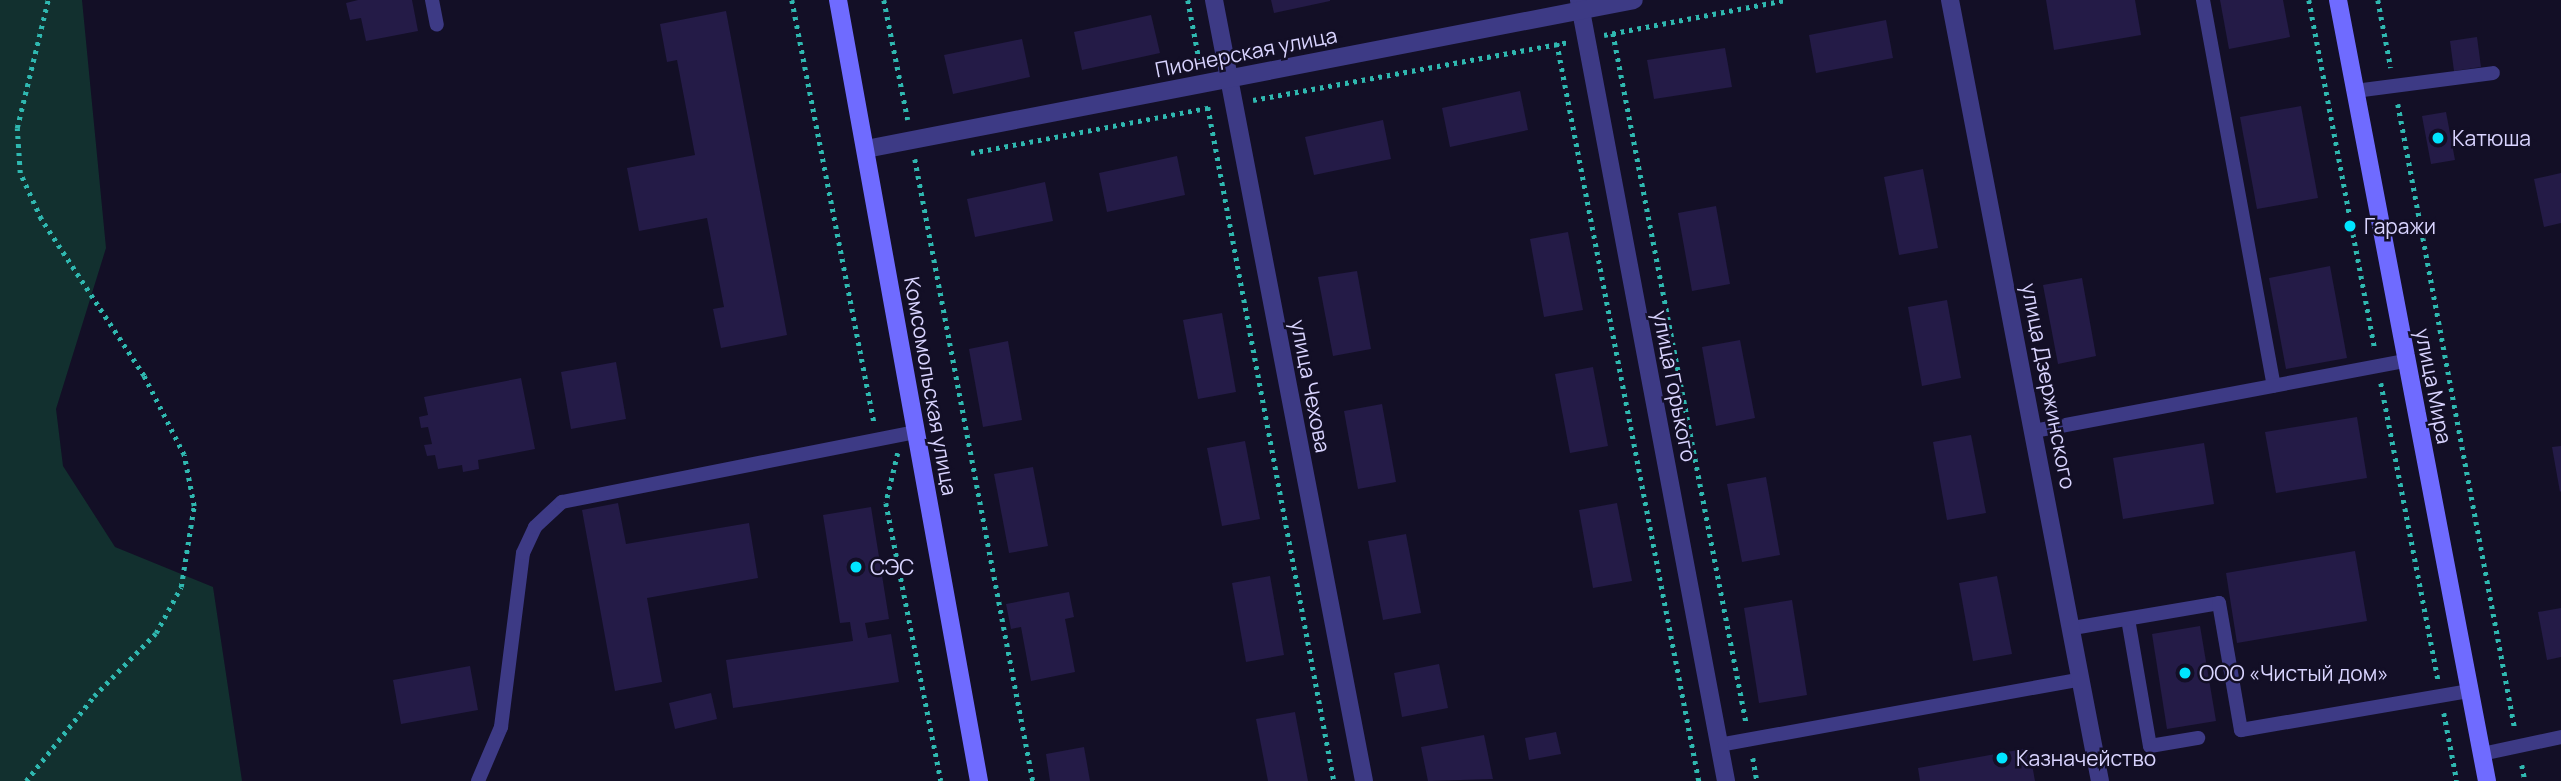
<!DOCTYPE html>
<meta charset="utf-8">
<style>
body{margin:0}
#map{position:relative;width:2561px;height:781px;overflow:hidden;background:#130f26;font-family:Manrope,sans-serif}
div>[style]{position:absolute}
.green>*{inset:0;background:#12302f}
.building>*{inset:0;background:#241b47}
.path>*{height:4.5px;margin-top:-2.25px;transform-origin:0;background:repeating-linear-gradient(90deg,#2fb8b0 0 3.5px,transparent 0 8.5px)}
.lane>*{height:14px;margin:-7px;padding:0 7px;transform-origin:7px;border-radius:7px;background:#3d3a85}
.street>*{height:18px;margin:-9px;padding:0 9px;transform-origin:9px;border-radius:9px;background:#3d3a85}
.secondary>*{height:18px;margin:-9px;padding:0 9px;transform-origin:9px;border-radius:9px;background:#6f6bff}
.dots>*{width:19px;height:19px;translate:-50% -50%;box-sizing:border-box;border:4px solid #130f26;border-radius:50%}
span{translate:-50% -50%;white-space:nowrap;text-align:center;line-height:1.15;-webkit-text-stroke:5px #130f26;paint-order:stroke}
.street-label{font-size:21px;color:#d9d4ff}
.poi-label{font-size:21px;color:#d9d4ff}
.left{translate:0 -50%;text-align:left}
</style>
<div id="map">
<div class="green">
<i style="clip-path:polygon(0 0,82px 0,106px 248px,56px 409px,63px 466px,115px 547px,213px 587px,242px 781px,0 781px)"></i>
</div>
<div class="building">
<i style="clip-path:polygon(358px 0,412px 0,418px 31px,366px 41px,361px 18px,350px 20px,346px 3px)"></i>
<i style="clip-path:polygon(1271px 0,1330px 0,1330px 1px,1274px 13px)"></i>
<i style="clip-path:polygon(2046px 0,2135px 0,2141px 35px,2054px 50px)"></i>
<i style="clip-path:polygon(2220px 0,2283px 0,2290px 37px,2229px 49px)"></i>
<i style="clip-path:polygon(726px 11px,787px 335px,721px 348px,713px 309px,724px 307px,707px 218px,639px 231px,627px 168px,695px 155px,677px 60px,667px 62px,660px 24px)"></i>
<i style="clip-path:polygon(1151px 15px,1160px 53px,1082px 70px,1074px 32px)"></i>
<i style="clip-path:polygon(1886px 20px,1893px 58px,1816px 73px,1809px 35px)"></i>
<i style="clip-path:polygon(2477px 37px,2481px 67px,2454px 71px,2450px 41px)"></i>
<i style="clip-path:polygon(1022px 39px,1030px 77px,953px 94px,944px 55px)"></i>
<i style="clip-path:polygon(1725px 48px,1732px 87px,1654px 99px,1647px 60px)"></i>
<i style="clip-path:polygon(1520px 91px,1528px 130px,1450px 147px,1442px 108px)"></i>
<i style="clip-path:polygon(2301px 106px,2318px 198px,2257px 209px,2240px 117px)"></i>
<i style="clip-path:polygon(2446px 112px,2455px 160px,2431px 164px,2422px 116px)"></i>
<i style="clip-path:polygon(1383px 120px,1391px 159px,1314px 175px,1305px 137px)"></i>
<i style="clip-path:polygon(1177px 156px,1185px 195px,1107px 212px,1099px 173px)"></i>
<i style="clip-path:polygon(1923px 169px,1938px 248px,1899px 255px,1884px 177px)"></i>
<i style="clip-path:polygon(2561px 173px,2561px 223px,2544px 227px,2534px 179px)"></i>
<i style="clip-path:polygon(1045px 182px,1053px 221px,975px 237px,967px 199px)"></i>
<i style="clip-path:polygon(1716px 206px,1730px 284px,1692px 291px,1678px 213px)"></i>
<i style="clip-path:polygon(1568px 232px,1583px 310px,1544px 317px,1530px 239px)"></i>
<i style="clip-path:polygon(2330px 266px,2347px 358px,2286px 369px,2269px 278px)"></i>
<i style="clip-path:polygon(1357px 271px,1371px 349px,1333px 356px,1318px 277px)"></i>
<i style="clip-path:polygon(2082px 278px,2096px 356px,2058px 364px,2043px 285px)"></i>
<i style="clip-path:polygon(1947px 300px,1961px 378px,1922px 386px,1908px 307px)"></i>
<i style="clip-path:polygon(1222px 313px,1236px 392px,1198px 399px,1183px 320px)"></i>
<i style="clip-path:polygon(1740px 340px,1755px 418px,1716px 426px,1702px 347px)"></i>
<i style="clip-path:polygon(1008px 341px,1022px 420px,983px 427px,969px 349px)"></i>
<i style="clip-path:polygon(616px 362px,626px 419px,571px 429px,561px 372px)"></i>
<i style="clip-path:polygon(1593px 367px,1608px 446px,1570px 453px,1555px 374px)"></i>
<i style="clip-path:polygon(521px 378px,535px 449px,478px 460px,479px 469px,463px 472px,462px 465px,438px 469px,435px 455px,427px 456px,424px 445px,432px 444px,428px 427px,421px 428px,419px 417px,428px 415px,424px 397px)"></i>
<i style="clip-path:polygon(1382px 404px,1396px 482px,1358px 489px,1344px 411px)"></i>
<i style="clip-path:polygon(2357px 417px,2367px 478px,2276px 493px,2265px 432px)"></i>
<i style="clip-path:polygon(1971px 435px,1986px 513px,1947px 520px,1933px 442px)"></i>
<i style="clip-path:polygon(1245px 441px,1260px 519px,1222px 526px,1207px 448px)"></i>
<i style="clip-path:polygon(2204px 443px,2214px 504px,2123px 519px,2113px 458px)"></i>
<i style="clip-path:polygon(2561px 446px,2561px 491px,2560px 492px,2552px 447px)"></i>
<i style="clip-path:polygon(1033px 467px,1048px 546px,1009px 553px,994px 474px)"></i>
<i style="clip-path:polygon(1766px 477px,1780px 555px,1742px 562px,1727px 484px)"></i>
<i style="clip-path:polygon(618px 503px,626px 544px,749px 523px,758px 578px,647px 598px,662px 682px,615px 691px,582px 510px)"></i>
<i style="clip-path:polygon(1617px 503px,1632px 581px,1593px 588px,1579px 510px)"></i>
<i style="clip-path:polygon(871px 507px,889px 619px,865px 623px,868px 638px,891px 634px,899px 682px,733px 708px,726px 660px,853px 641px,850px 622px,840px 623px,823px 515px)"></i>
<i style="clip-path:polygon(1406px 534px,1421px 613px,1383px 620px,1368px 541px)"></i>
<i style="clip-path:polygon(2355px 551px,2367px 621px,2237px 643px,2226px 573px)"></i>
<i style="clip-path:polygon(1270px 576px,1284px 655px,1246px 662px,1232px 583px)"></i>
<i style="clip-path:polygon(1997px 576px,2012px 654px,1973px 661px,1959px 583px)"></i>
<i style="clip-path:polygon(1069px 592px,1074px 617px,1065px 619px,1075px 672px,1031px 681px,1021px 627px,1011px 629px,1006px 604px)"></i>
<i style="clip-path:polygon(1792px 600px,1807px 695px,1759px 703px,1744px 608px)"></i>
<i style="clip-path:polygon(2561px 608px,2561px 657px,2547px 660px,2538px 612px)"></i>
<i style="clip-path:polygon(2200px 626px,2216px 721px,2167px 729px,2152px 634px)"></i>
<i style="clip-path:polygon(1439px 664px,1448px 708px,1402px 717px,1394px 673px)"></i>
<i style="clip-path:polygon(470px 666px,478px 710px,401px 724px,393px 680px)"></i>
<i style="clip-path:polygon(711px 693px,717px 719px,675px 729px,669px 703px)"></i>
<i style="clip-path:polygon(1295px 712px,1308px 781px,1268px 781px,1256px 719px)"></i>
<i style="clip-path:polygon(1556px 732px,1561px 754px,1529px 760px,1525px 738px)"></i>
<i style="clip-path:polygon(1484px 735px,1493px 779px,1428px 781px,1421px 747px)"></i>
<i style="clip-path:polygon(1084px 747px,1090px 781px,1050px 781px,1046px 754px)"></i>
<i style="clip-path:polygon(2029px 748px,2035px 781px,1920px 781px,1918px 768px)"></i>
</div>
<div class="path">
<i style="left:792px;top:0;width:431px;rotate:79deg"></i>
<i style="left:884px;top:0;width:122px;rotate:78.7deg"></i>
<i style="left:1188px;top:0;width:65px;rotate:79.4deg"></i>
<i style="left:2309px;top:0;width:356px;rotate:79.3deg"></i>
<i style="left:2378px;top:0;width:69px;rotate:79.2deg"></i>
<i style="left:1613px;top:33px;width:702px;rotate:79.07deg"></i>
<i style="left:1604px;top:35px;width:184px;rotate:-10.9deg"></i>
<i style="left:1557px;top:43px;width:752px;rotate:79.11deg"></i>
<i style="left:1253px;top:100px;width:320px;rotate:-10.4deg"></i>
<i style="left:2398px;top:104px;width:636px;rotate:79.4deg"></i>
<i style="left:1208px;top:107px;width:686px;rotate:79.41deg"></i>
<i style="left:971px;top:153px;width:246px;rotate:-10.8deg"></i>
<i style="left:915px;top:159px;width:633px;rotate:79.26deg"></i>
<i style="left:2381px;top:383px;width:302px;rotate:79.1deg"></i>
<i style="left:898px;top:453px;width:51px;rotate:103.5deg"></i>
<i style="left:886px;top:503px;width:283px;rotate:78.8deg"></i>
<i style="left:2444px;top:713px;width:69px;rotate:79.2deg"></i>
<i style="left:1753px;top:758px;width:23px;rotate:80deg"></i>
<i style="left:2522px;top:765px;width:16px;rotate:79deg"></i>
<i style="left:26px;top:781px;width:109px;rotate:-51.3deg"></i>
<i style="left:94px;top:696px;width:88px;rotate:-45.5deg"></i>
<i style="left:156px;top:633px;width:52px;rotate:-61.5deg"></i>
<i style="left:181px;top:587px;width:82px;rotate:-80.9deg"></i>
<i style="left:194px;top:506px;width:52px;rotate:-101.1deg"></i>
<i style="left:184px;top:455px;width:89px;rotate:-116.9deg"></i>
<i style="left:144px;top:376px;width:188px;rotate:-123.3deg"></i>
<i style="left:41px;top:219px;width:51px;rotate:-114.5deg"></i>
<i style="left:20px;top:173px;width:45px;rotate:-93.8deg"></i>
<i style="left:17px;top:128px;width:132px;rotate:-76.4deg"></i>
</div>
<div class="lane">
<i style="left:432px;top:0;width:25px;rotate:79deg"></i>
<i style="left:2203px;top:0;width:392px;rotate:79.6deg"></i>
<i style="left:2355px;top:91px;width:139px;rotate:-7.4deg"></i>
<i style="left:2034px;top:431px;width:379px;rotate:-10.7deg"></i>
<i style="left:2128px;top:619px;width:129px;rotate:80.2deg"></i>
<i style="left:2150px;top:746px;width:49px;rotate:-9.5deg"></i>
<i style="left:2073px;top:628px;width:148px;rotate:-9.7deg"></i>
<i style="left:2219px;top:603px;width:129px;rotate:80.2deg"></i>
<i style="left:2241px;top:730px;width:232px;rotate:-9.7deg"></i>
<i style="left:1719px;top:745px;width:369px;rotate:-10.3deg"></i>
<i style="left:2482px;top:754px;width:81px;rotate:-12.1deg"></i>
<i style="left:478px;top:781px;width:59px;rotate:-66.9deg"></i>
<i style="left:501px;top:727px;width:175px;rotate:-82.8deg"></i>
<i style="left:523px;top:553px;width:29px;rotate:-65deg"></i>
<i style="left:535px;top:527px;width:37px;rotate:-43deg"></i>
<i style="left:562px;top:502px;width:361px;rotate:-11.2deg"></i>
</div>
<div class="street">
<i style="left:1214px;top:0;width:795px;rotate:79.13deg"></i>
<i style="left:1579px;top:0;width:795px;rotate:79.34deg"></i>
<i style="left:1950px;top:0;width:795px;rotate:79.13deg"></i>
<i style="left:866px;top:149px;width:782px;rotate:-10.98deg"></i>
</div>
<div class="secondary">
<i style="left:838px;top:0;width:794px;rotate:79.77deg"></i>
<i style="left:2338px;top:0;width:795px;rotate:79.2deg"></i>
</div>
<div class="dots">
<i style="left:2438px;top:138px;background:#00e5ff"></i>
<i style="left:2350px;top:226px;background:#00e5ff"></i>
<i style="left:856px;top:567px;background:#00e5ff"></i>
<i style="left:2185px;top:673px;background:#00e5ff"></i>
<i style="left:2002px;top:758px;background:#00e5ff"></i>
</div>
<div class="street-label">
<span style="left:1246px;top:52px;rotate:-11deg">Пионерская улица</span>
<span style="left:931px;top:386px;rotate:80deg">Комсомольская улица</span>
<span style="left:1311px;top:386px;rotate:79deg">улица Чехова</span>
<span style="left:1675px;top:386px;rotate:79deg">улица Горького</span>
<span style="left:2049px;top:386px;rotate:79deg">улица Дзержинского</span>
<span style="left:2434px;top:386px;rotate:79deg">улица Мира</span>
</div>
<div class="poi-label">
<span class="left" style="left:2452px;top:138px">Катюша</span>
<span class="left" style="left:2364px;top:226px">Гаражи</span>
<span class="left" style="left:870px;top:567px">СЭС</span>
<span class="left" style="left:2199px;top:673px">ООО «Чистый дом»</span>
<span class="left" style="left:2016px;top:758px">Казначейство</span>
</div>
</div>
